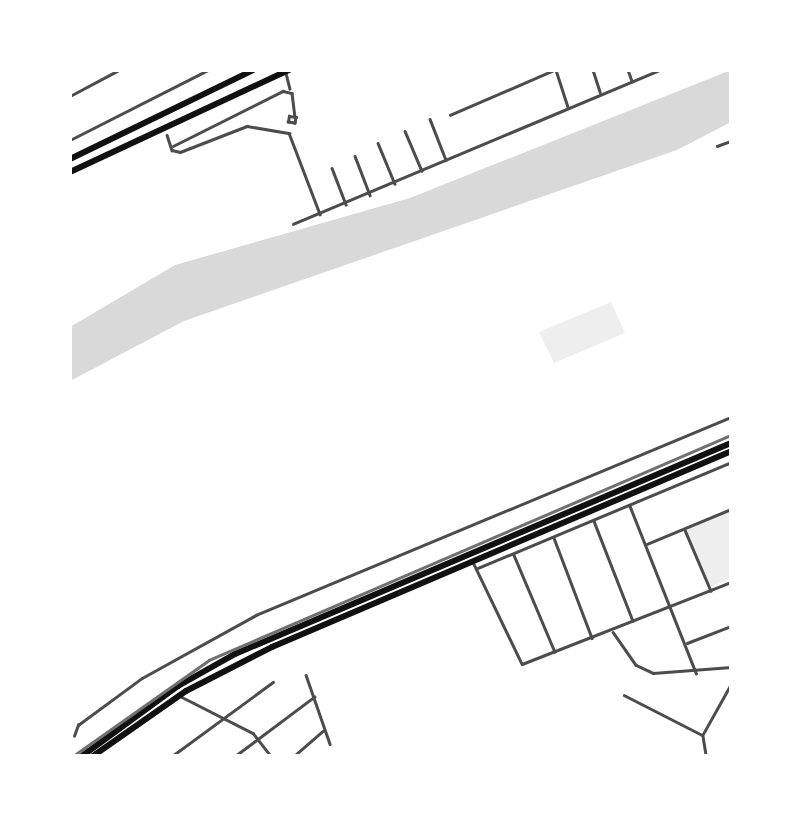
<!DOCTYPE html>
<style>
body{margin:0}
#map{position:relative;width:801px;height:826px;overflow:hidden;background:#fff;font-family:Commissioner,sans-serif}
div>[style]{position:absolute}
.green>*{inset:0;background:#eee}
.water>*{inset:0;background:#d9d9d9}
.minor>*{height:2.5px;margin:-1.25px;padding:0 1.25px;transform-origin:1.25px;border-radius:1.25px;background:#4c4c4c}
.trunk>*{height:6px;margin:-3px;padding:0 3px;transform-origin:3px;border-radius:3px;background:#111}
.rail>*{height:2.5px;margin:-1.25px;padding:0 1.25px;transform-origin:1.25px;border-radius:1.25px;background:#707070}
span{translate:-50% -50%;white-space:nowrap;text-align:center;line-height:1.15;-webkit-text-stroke:8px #fff;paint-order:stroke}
.frame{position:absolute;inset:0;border:72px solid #fff;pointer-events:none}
</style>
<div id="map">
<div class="green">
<i style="clip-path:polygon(611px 302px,625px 333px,554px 363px,539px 332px)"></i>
<i style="clip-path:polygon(731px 510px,731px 578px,711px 587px,686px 529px)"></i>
</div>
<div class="water">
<i style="clip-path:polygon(731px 70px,731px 122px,677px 150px,184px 321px,70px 381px,70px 327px,175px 265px,410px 198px)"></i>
</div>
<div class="minor">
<i style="left:556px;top:70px;width:38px;rotate:72deg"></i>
<i style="left:593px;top:70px;width:23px;rotate:72deg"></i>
<i style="left:628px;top:70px;width:12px;rotate:70deg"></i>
<i style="left:286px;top:73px;width:16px;rotate:76deg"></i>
<i style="left:70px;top:96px;width:55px;rotate:-28deg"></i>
<i style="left:450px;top:115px;width:113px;rotate:-23.4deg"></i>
<i style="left:289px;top:116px;width:7px;rotate:8deg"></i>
<i style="left:296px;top:117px;width:6px;rotate:99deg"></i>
<i style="left:295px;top:123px;width:7px;rotate:-172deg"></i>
<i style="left:288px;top:122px;width:6px;rotate:-81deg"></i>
<i style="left:430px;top:119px;width:44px;rotate:68.7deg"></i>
<i style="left:405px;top:131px;width:43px;rotate:67deg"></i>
<i style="left:167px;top:135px;width:16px;rotate:72deg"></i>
<i style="left:172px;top:150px;width:8px;rotate:14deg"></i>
<i style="left:180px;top:152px;width:72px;rotate:-21.2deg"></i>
<i style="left:247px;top:126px;width:43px;rotate:9.5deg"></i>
<i style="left:289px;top:133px;width:87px;rotate:69.1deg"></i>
<i style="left:70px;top:140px;width:155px;rotate:-26.9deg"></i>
<i style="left:378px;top:143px;width:44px;rotate:67.5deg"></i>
<i style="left:173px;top:146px;width:123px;rotate:-26.6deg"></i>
<i style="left:283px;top:91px;width:9px;rotate:13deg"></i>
<i style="left:292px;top:93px;width:23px;rotate:83deg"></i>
<i style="left:717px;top:146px;width:15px;rotate:-20deg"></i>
<i style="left:355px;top:156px;width:42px;rotate:69deg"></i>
<i style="left:332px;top:168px;width:39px;rotate:69deg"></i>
<i style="left:293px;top:224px;width:398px;rotate:-22.8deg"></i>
<i style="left:630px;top:506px;width:180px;rotate:68.4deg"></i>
<i style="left:594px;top:521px;width:107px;rotate:68.7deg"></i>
<i style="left:685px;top:530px;width:66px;rotate:66.9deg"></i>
<i style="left:554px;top:538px;width:107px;rotate:69.2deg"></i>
<i style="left:647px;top:544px;width:91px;rotate:-22.6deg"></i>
<i style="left:514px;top:555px;width:105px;rotate:67.1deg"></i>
<i style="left:473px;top:562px;width:113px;rotate:64.3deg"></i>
<i style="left:522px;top:664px;width:225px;rotate:-21.4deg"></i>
<i style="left:478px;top:568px;width:274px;rotate:-22.7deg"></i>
<i style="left:613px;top:632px;width:40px;rotate:55.1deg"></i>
<i style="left:636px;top:665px;width:19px;rotate:25deg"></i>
<i style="left:653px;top:673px;width:78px;rotate:-4.4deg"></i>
<i style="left:687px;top:643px;width:47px;rotate:-21.1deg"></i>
<i style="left:306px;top:675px;width:73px;rotate:70.8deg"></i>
<i style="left:624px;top:695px;width:88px;rotate:27.1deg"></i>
<i style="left:180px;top:696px;width:82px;rotate:26.9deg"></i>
<i style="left:253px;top:733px;width:29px;rotate:52deg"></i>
<i style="left:703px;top:734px;width:57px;rotate:-60.8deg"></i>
<i style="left:74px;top:736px;width:12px;rotate:-70deg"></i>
<i style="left:78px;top:725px;width:79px;rotate:-36.3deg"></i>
<i style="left:142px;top:678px;width:130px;rotate:-28.9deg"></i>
<i style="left:256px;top:615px;width:515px;rotate:-22.63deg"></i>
<i style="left:703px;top:736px;width:20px;rotate:81deg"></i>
<i style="left:172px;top:756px;width:125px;rotate:-36.2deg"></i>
<i style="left:235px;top:756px;width:99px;rotate:-36.8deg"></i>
<i style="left:294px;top:756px;width:38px;rotate:-41deg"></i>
</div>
<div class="trunk">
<i style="left:70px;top:159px;width:203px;rotate:-25.9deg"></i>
<i style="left:70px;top:172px;width:242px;rotate:-25deg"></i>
<i style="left:82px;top:756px;width:119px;rotate:-36.1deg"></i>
<i style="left:178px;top:686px;width:65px;rotate:-29.3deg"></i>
<i style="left:235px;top:654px;width:539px;rotate:-23.05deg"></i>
<i style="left:93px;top:756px;width:113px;rotate:-35deg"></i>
<i style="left:186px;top:691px;width:97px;rotate:-27.1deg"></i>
<i style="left:272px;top:647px;width:499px;rotate:-23.1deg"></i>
</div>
<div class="rail">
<i style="left:73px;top:756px;width:166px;rotate:-35.2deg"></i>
<i style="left:209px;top:660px;width:568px;rotate:-23.32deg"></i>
</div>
<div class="frame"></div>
</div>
